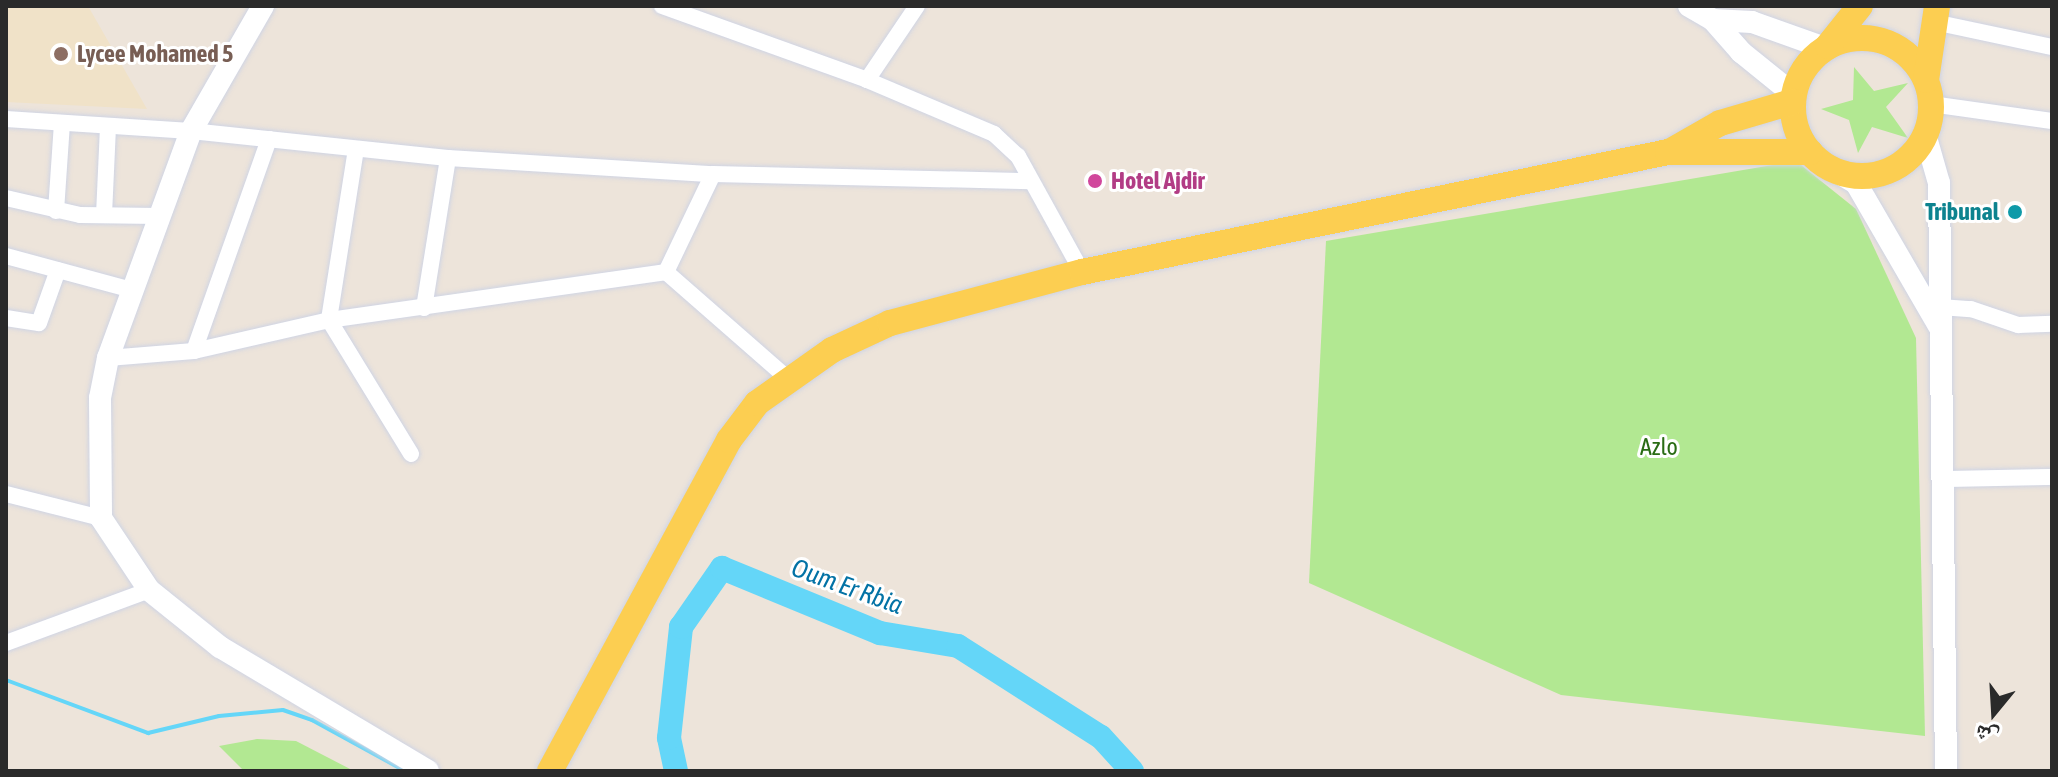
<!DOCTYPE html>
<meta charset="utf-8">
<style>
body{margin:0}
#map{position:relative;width:2058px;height:777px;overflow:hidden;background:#ede4da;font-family:"Asap Condensed","Noto Naskh Arabic",sans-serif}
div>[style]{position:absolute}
.education>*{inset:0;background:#f0e2c8}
.green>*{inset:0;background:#b2e892}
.stream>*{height:4px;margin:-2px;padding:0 2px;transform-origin:2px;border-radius:2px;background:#64d6f8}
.river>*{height:24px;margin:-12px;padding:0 12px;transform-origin:12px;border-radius:12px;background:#64d6f8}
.roads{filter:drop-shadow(0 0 2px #cfd4e4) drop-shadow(0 0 2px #cfd4e4)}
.street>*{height:16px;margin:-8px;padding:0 8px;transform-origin:8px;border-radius:8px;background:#fff}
.secondary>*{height:22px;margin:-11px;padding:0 11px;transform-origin:11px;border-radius:11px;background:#fff}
.primary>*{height:26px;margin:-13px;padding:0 13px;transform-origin:13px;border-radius:13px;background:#fcce51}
.primary>.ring{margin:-13px;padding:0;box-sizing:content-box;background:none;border:26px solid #fcce51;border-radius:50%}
.dots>*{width:22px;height:22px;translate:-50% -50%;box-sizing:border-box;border:4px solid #fff;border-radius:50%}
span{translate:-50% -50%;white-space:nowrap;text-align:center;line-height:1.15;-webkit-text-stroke:6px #fff;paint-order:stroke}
.education-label{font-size:24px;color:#785e54;font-weight:700}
.left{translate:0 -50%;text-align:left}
.hotel-label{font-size:24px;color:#b23c85;font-weight:700}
.culture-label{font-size:24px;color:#0d838f;font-weight:700}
.right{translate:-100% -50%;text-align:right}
.park-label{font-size:24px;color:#296c14}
.water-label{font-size:26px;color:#0272a5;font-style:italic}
.frame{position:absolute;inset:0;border:8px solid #2a2a2a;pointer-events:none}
.north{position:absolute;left:1954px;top:673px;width:80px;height:80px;-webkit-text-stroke:6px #fff;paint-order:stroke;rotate:198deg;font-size:22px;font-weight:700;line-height:32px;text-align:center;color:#2a2a2a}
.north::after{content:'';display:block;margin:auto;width:28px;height:36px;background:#2a2a2a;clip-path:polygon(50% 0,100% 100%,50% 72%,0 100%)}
</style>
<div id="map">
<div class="education">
<i style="clip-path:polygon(6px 6px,88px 6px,147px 109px,6px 102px)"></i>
</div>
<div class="green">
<i style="clip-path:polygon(1854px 67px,1874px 91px,1908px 83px,1886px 107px,1908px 138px,1872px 127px,1858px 153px,1849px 120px,1821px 109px,1853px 100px)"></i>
<i style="clip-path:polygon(1796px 161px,1856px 209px,1916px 338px,1925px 736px,1561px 695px,1309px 583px,1326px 241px)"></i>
<i style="clip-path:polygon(257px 739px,296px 741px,354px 771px,244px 771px,219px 746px)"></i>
</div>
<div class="stream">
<i style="left:6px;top:680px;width:152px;rotate:20.5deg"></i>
<i style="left:148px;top:733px;width:73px;rotate:-13.5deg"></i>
<i style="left:219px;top:716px;width:64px;rotate:-5.4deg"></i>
<i style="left:283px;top:710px;width:31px;rotate:19deg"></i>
<i style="left:312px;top:720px;width:106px;rotate:28.7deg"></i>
</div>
<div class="river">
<i style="left:676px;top:771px;width:34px;rotate:-102deg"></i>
<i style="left:669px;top:738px;width:112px;rotate:-83.8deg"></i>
<i style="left:681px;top:627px;width:72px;rotate:-55.2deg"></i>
<i style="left:722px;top:568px;width:171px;rotate:22.4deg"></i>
<i style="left:880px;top:633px;width:79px;rotate:9.5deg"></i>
<i style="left:958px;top:646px;width:169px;rotate:32.5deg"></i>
<i style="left:1101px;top:737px;width:46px;rotate:47.6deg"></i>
</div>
<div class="roads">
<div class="street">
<i style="left:662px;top:6px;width:218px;rotate:19.8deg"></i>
<i style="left:867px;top:80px;width:138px;rotate:23deg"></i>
<i style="left:994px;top:134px;width:33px;rotate:43deg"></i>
<i style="left:1018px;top:156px;width:132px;rotate:61.1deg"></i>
<i style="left:1934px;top:22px;width:121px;rotate:12deg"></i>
<i style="left:867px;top:80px;width:89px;rotate:-56deg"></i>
<i style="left:1931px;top:104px;width:122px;rotate:8deg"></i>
<i style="left:6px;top:119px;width:185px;rotate:3.7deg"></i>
<i style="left:191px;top:131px;width:258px;rotate:6deg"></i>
<i style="left:448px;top:158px;width:265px;rotate:3.5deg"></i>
<i style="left:713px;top:174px;width:318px;rotate:1.3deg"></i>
<i style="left:356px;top:149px;width:173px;rotate:99deg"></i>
<i style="left:329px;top:320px;width:157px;rotate:58.5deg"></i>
<i style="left:713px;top:174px;width:109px;rotate:115.6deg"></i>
<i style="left:666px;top:272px;width:161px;rotate:41.2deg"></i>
<i style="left:6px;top:198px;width:76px;rotate:12.9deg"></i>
<i style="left:80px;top:215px;width:79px;rotate:0.7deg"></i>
<i style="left:56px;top:211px;width:88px;rotate:-86.1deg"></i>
<i style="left:104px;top:215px;width:89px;rotate:-87.4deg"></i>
<i style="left:6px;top:256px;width:131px;rotate:15.1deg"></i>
<i style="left:1940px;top:307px;width:31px;rotate:4deg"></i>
<i style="left:1971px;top:309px;width:50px;rotate:18.8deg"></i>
<i style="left:2018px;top:325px;width:34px;rotate:-2deg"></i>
<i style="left:424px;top:308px;width:152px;rotate:-80.9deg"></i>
<i style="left:6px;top:318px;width:33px;rotate:9deg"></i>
<i style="left:39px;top:323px;width:56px;rotate:-70.3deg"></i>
<i style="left:194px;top:351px;width:225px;rotate:-70.5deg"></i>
<i style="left:108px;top:358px;width:86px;rotate:-4.7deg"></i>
<i style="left:194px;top:351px;width:139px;rotate:-12.9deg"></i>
<i style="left:329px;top:320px;width:340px;rotate:-8.1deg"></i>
<i style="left:1943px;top:479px;width:109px;rotate:-1.1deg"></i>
<i style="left:6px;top:494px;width:98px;rotate:14.2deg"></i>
<i style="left:6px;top:643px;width:153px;rotate:-20.3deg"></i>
</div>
<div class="secondary">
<i style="left:263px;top:6px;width:144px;rotate:119.9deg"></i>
<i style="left:191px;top:131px;width:242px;rotate:110.1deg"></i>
<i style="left:108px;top:358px;width:41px;rotate:101.3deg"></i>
<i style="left:100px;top:398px;width:120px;rotate:89.5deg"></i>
<i style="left:101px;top:518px;width:87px;rotate:56.3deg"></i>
<i style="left:149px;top:590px;width:91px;rotate:38.8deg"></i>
<i style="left:220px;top:647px;width:242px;rotate:30.8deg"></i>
<i style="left:1689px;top:6px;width:28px;rotate:30deg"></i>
<i style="left:1713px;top:20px;width:43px;rotate:48.8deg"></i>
<i style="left:1741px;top:52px;width:67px;rotate:38.9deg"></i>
<i style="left:1713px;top:20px;width:39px;rotate:3deg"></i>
<i style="left:1752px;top:22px;width:77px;rotate:19.6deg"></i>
<i style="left:1925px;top:134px;width:51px;rotate:74.1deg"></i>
<i style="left:1939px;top:183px;width:588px;rotate:89.32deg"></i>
<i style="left:1834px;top:170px;width:26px;rotate:31deg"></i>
<i style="left:1856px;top:183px;width:165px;rotate:59.9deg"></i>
</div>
<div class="primary">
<i class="ring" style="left:1793px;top:38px;width:112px;height:112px"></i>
<i style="left:1828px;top:46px;width:51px;rotate:-51.3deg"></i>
<i style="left:1926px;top:80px;width:75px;rotate:-81.5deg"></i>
<i style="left:1671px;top:151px;width:56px;rotate:-29.7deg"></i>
<i style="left:1720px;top:123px;width:75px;rotate:-16.3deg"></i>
<i style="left:550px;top:771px;width:376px;rotate:-61.6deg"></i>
<i style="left:729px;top:440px;width:46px;rotate:-52.9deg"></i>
<i style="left:757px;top:403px;width:92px;rotate:-35.2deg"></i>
<i style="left:832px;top:350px;width:64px;rotate:-25deg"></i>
<i style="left:890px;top:323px;width:199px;rotate:-14.9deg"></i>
<i style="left:1082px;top:272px;width:598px;rotate:-11.57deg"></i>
<i style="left:1668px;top:152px;width:142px"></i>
</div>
</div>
<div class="dots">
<i style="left:61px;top:54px;background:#8d6e63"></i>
<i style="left:1095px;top:181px;background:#d1479c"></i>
<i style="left:2015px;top:212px;background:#0f9aa8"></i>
</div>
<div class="education-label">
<span class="left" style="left:77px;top:54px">Lycee Mohamed 5</span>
</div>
<div class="hotel-label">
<span class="left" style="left:1111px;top:181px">Hotel Ajdir</span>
</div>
<div class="culture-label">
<span class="right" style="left:1999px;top:212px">Tribunal</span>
</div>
<div class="park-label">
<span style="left:1659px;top:447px">Azlo</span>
</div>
<div class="water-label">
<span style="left:847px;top:587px;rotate:20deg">Oum Er Rbia</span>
</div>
<div class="frame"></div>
<div class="north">ش</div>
</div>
